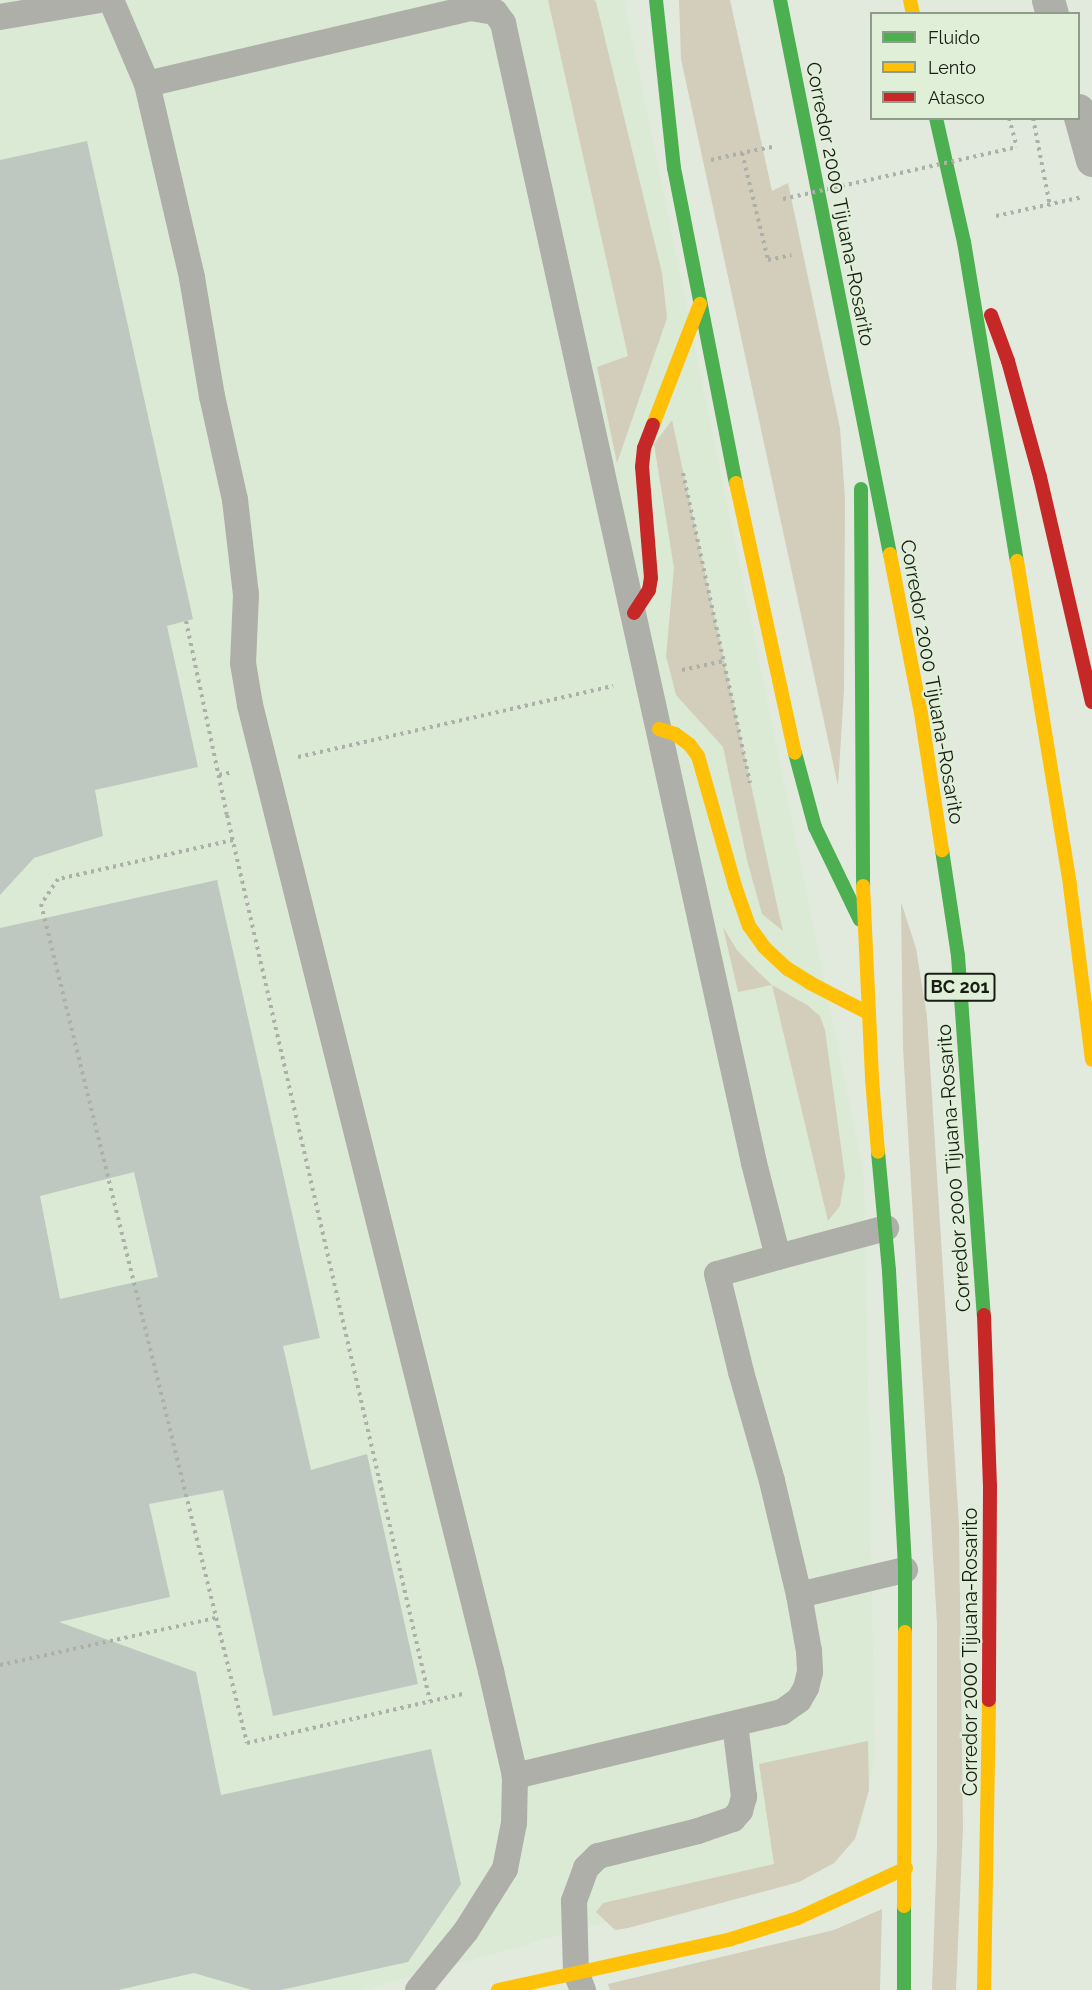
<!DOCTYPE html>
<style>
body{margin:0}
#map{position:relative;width:1092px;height:1990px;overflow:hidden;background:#e2eade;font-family:Raleway,sans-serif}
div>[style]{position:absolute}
.built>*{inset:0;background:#dbead4}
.green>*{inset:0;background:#d3cdbc}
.building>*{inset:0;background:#bfc8c0}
.path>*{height:4px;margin-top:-2px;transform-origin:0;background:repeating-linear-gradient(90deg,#acb0a8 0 3px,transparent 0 7.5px)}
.lane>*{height:26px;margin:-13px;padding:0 13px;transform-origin:13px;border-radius:13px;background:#aeafa8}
.street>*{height:33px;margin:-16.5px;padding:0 16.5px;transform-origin:16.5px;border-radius:16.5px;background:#aeafa8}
.fast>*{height:14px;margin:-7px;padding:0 7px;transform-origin:7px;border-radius:7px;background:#4caf50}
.slow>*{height:14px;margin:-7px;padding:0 7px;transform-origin:7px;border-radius:7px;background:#ffc107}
.jam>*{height:14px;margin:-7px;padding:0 7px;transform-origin:7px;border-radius:7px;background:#c62828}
.path-bridge>*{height:4px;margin-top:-2px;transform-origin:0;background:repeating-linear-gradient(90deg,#acb0a8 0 3px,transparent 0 7.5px)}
span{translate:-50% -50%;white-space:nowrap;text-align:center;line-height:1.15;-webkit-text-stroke:4.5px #e0f0d8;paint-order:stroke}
.shield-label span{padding:2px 4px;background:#e0f0d8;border:2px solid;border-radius:4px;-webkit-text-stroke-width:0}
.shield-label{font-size:18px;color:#191e15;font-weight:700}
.street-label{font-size:20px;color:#191e15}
.legend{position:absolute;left:870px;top:12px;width:210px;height:108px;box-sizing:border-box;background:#e0f0d8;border:2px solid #909c8a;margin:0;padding:8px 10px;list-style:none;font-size:18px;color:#191e15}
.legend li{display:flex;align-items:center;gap:12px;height:30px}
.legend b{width:30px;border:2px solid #909c8a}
</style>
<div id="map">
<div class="built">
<i style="clip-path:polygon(0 0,624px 0,864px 1175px,875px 1759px,861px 1826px,814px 1864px,363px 1990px,0 1990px)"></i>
</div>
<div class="green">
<i style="clip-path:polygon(548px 0,594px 0,596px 2px,662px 273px,667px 318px,617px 463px,597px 367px,628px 356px)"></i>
<i style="clip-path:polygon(679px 0,730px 0,772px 191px,788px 183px,840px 428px,845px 499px,844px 690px,838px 786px,681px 59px)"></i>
<i style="clip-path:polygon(672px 420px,779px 914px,783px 931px,762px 914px,747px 860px,723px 747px,676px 695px,666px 656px,674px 568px,654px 444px)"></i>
<i style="clip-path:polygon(901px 902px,916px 948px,927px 1017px,959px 1525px,963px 1827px,956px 1990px,932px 1990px,937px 1847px,937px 1624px,903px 1048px)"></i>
<i style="clip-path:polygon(723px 927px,737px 950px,754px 968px,772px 985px,807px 1005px,820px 1016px,825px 1030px,845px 1176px,840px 1206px,828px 1221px,772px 985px,738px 992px)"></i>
<i style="clip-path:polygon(868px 1741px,869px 1790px,855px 1839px,834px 1863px,799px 1882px,628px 1928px,615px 1930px,596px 1912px,603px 1903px,774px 1864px,759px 1764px)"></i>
<i style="clip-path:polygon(882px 1909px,880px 1990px,610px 1990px,608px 1984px,834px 1930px)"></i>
</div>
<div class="building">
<i style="clip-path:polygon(87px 141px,193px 619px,167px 626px,198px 767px,95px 790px,103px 836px,34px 858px,0 895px,0 160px)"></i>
<i style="clip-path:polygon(evenodd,217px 880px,320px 1338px,283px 1346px,311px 1470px,367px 1454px,418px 1684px,273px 1716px,223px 1490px,149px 1504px,170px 1597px,59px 1622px,196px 1672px,221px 1795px,431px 1749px,461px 1884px,408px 1962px,281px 1990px,252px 1990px,194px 1973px,118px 1990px,0 1990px,0 928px,217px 880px,134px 1172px,158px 1277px,60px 1299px,40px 1196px,134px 1172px)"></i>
</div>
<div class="path">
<i style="left:1009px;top:118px;width:30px;rotate:75deg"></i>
<i style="left:1033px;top:118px;width:90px;rotate:79.1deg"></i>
<i style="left:772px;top:147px;width:31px;rotate:169deg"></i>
<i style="left:742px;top:153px;width:110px;rotate:76.3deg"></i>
<i style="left:768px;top:260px;width:24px;rotate:-12deg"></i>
<i style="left:711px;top:160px;width:32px;rotate:-13deg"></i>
<i style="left:996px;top:216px;width:89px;rotate:-12.3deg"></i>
<i style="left:683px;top:473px;width:317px;rotate:77.8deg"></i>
<i style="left:186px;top:621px;width:198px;rotate:78.1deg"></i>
<i style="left:227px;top:815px;width:909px;rotate:77.1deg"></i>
<i style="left:682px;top:670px;width:43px;rotate:-12.1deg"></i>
<i style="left:298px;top:757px;width:323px;rotate:-12.7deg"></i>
<i style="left:219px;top:775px;width:14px;rotate:-12deg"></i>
<i style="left:233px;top:840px;width:179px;rotate:167.4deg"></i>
<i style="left:58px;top:879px;width:30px;rotate:124deg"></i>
<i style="left:41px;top:904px;width:864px;rotate:76.21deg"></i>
<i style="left:247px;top:1743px;width:221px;rotate:-12.8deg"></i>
<i style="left:0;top:1665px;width:221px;rotate:-12.3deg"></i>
</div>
<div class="lane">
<i style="left:111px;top:0;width:91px;rotate:66.8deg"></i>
<i style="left:147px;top:84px;width:199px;rotate:76.9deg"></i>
<i style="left:192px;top:278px;width:120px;rotate:80.4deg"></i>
<i style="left:212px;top:396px;width:107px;rotate:77.5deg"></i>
<i style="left:235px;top:500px;width:96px;rotate:83.4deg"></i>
<i style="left:246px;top:595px;width:68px;rotate:92.5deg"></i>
<i style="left:243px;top:663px;width:43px;rotate:80.5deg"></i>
<i style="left:250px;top:705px;width:996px;rotate:75.99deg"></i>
<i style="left:491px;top:1671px;width:108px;rotate:77.1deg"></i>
<i style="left:515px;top:1776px;width:47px;rotate:91.2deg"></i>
<i style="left:514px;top:1823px;width:47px;rotate:101.1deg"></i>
<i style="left:505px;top:1869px;width:73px;rotate:122.2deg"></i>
<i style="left:466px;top:1931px;width:76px;rotate:129.1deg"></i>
<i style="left:0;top:17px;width:100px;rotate:-9.7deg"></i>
<i style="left:147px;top:84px;width:332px;rotate:-13.2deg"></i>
<i style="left:470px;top:8px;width:25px;rotate:9deg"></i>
<i style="left:495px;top:12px;width:14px;rotate:54deg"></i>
<i style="left:503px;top:23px;width:1167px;rotate:77.58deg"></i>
<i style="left:754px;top:1163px;width:97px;rotate:75.7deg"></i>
<i style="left:778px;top:1257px;width:63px;rotate:164.4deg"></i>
<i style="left:717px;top:1274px;width:101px;rotate:76.2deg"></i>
<i style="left:741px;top:1372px;width:113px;rotate:74.1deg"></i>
<i style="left:772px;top:1481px;width:117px;rotate:76.7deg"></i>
<i style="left:799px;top:1595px;width:57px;rotate:79.9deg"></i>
<i style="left:809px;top:1651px;width:21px;rotate:87deg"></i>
<i style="left:810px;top:1672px;width:16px;rotate:104deg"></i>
<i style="left:806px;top:1688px;width:14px;rotate:120deg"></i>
<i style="left:799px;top:1700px;width:21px;rotate:145deg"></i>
<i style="left:782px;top:1712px;width:275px;rotate:166.5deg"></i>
<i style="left:778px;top:1257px;width:112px;rotate:-15deg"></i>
<i style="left:799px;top:1595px;width:109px;rotate:-13.3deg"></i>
<i style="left:583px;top:1990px;width:18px;rotate:-112deg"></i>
<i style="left:576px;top:1973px;width:72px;rotate:-91.6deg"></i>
<i style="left:574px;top:1901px;width:35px;rotate:-70deg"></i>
<i style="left:586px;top:1868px;width:17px;rotate:-45deg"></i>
<i style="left:598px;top:1856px;width:103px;rotate:-14deg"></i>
<i style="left:698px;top:1831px;width:37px;rotate:-19deg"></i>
<i style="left:733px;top:1819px;width:11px;rotate:-49deg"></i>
<i style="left:740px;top:1811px;width:15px;rotate:-74deg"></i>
<i style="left:744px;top:1797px;width:74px;rotate:-97deg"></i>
</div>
<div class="street">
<i style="left:1048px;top:0;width:15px;rotate:74deg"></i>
<i style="left:1078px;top:110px;width:52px;rotate:74.4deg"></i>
</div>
<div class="fast">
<i style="left:656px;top:0;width:169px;rotate:83.9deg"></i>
<i style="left:674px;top:168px;width:321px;rotate:78.9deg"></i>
<i style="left:780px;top:0;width:565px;rotate:78.77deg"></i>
<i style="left:936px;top:118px;width:127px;rotate:77.3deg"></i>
<i style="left:964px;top:242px;width:323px;rotate:80.6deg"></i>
<i style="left:861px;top:489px;width:397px;rotate:89.7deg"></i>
<i style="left:795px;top:753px;width:77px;rotate:74.9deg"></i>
<i style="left:815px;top:827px;width:103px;rotate:64.2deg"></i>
<i style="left:942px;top:850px;width:107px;rotate:81.4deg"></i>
<i style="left:958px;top:956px;width:360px;rotate:85.9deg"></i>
<i style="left:878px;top:1152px;width:120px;rotate:84.7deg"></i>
<i style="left:889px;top:1271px;width:299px;rotate:86.9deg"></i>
<i style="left:905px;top:1570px;width:62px;rotate:90deg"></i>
<i style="left:904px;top:1990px;width:84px;rotate:-90deg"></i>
</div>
<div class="slow">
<i style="left:910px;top:0;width:14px;rotate:78deg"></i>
<i style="left:653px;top:425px;width:130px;rotate:-68.8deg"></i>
<i style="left:736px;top:483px;width:276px;rotate:77.7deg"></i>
<i style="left:890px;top:554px;width:162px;rotate:79deg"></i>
<i style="left:921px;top:713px;width:139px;rotate:81.3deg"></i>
<i style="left:1017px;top:561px;width:329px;rotate:80.7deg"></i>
<i style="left:1070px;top:886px;width:175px;rotate:82.8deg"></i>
<i style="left:659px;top:729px;width:17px;rotate:17deg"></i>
<i style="left:675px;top:734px;width:17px;rotate:36deg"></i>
<i style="left:689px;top:744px;width:15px;rotate:53deg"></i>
<i style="left:698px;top:756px;width:135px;rotate:74.1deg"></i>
<i style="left:735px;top:886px;width:42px;rotate:70.7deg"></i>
<i style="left:749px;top:926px;width:26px;rotate:54deg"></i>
<i style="left:764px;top:947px;width:33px;rotate:43deg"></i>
<i style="left:788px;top:969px;width:26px;rotate:32deg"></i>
<i style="left:810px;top:983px;width:65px;rotate:27.3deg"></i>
<i style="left:863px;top:886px;width:193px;rotate:87.3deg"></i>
<i style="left:872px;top:1079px;width:73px;rotate:85.3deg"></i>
<i style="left:904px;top:1906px;width:274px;rotate:-89.8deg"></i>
<i style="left:498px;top:1990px;width:239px;rotate:-12.3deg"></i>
<i style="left:731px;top:1939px;width:70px;rotate:-17.4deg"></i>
<i style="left:798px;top:1918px;width:119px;rotate:-24.8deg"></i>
<i style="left:984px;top:1990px;width:290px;rotate:-89deg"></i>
</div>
<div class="jam">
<i style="left:991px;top:315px;width:49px;rotate:69.7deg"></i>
<i style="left:1008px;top:361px;width:120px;rotate:74.6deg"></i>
<i style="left:1040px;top:477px;width:231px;rotate:77deg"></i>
<i style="left:634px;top:613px;width:27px;rotate:-57deg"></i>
<i style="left:649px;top:590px;width:12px;rotate:-81deg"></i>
<i style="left:651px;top:578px;width:111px;rotate:-94.6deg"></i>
<i style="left:642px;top:467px;width:19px;rotate:-84deg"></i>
<i style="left:644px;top:448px;width:25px;rotate:-69deg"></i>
<i style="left:984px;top:1315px;width:171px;rotate:88deg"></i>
<i style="left:990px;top:1486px;width:214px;rotate:90.3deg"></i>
</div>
<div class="path-bridge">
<i style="left:783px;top:199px;width:240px;rotate:-12.5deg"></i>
</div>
<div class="shield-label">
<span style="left:960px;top:987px">BC 201</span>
</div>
<div class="street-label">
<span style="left:840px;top:204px;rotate:79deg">Corredor 2000 Tijuana-Rosarito</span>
<span style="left:932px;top:682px;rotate:80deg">Corredor 2000 Tijuana-Rosarito</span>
<span style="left:954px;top:1168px;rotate:-94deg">Corredor 2000 Tijuana-Rosarito</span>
<span style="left:970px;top:1652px;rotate:-90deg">Corredor 2000 Tijuana-Rosarito</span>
</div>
<ul class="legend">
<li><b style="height:8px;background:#4caf50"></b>Fluido</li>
<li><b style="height:8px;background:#ffc107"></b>Lento</li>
<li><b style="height:8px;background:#c62828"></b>Atasco</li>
</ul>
</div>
